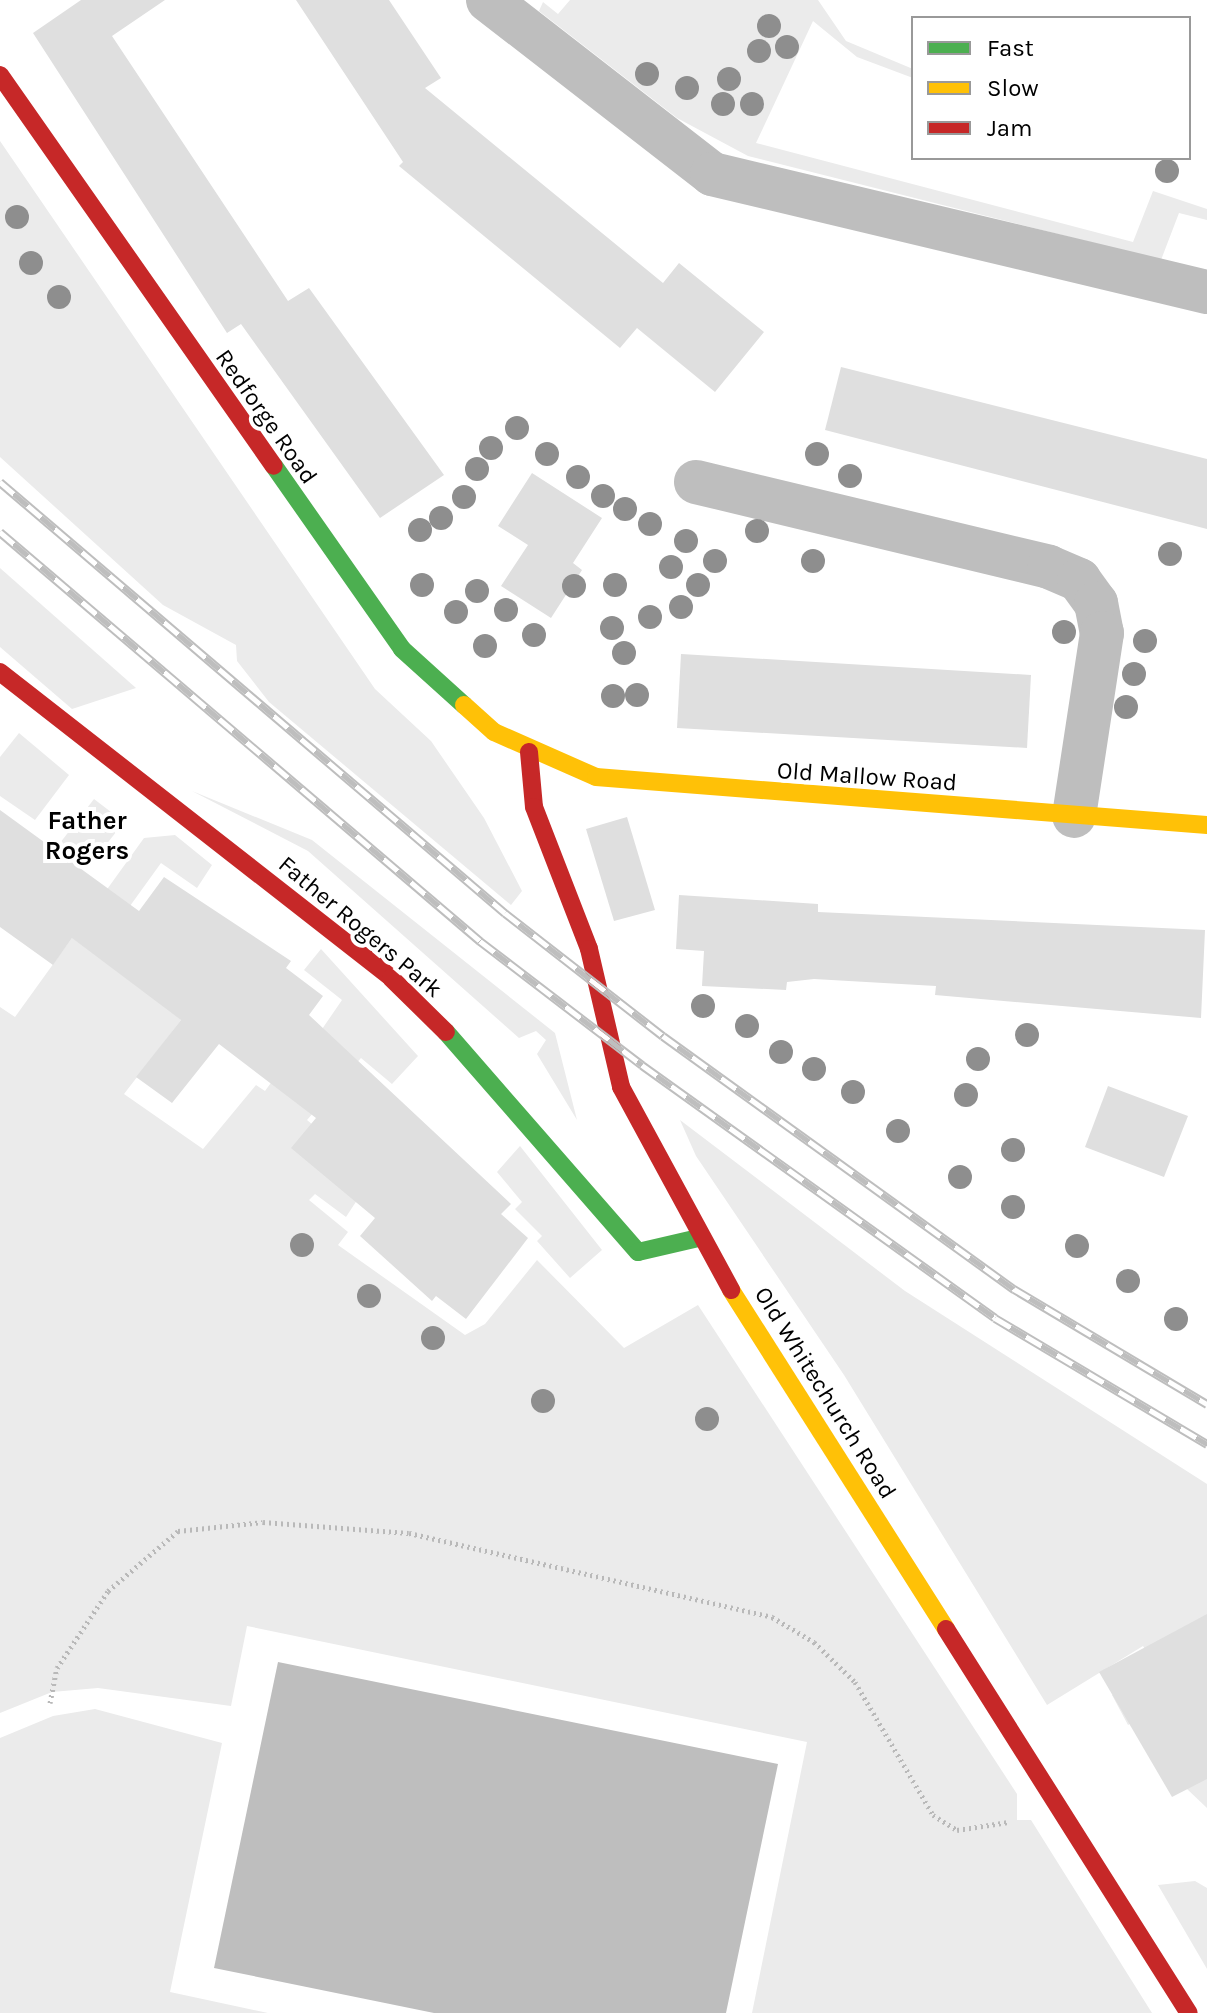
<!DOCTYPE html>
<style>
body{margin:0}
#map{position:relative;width:1207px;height:2013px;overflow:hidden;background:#fff;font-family:Karla,sans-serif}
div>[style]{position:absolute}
.green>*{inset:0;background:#ebebeb}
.water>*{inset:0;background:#bebebe}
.building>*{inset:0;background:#dfdfdf}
.path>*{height:5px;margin-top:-2.5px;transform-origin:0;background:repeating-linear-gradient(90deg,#b9b9b9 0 2px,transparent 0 6px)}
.street>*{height:44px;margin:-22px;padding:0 22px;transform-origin:22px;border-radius:22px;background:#bebebe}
.fast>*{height:18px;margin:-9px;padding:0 9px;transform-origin:9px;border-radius:9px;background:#4caf50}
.slow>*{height:18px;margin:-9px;padding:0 9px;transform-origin:9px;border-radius:9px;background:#ffc107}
.jam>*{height:18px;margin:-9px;padding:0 9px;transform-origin:9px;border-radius:9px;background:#c62828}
.rail>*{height:9px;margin-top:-4.5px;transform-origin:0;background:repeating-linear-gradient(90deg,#fff 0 18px,#bebebe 0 36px);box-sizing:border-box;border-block:2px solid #bebebe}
.trees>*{width:24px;height:24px;margin:-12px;border-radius:50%;background:#8e8e8e}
span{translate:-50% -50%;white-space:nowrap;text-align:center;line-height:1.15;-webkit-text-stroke:8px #fff;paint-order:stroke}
.street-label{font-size:24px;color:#000}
.neighbourhood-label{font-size:26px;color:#000;font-weight:700}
.legend{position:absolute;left:911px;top:16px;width:280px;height:144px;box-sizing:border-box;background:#fff;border:2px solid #999;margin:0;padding:10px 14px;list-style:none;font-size:24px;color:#000}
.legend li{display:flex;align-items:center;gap:16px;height:40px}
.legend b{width:40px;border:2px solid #999}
</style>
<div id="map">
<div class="green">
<i style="clip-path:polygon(570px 0,818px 0,846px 41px,913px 69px,913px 78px,857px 57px,813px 21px,756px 143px,1133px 242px,1153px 191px,1207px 209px,1207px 220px,1179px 213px,1161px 260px,748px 156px,677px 118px,539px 11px,543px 2px,558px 14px)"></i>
<i style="clip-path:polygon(0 141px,375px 689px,431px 741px,484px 818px,522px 891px,511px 905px,269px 702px,237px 661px,236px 645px,163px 605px,0 457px)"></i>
<i style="clip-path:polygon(0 568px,136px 688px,72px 709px,0 647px)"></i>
<i style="clip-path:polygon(19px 733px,69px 775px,35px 820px,0 796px,0 757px)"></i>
<i style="clip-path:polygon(192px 791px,312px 840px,555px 1033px,577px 1120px,537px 1054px,546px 1040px,536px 1031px,519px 1038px,308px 851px)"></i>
<i style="clip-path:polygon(94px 799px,124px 822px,90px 865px,60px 843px)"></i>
<i style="clip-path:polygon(175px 835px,212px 865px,197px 888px,161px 863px,117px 924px,181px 1020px,124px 1094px,203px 1149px,256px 1085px,265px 1091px,273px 1080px,283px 1086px,342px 1000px,304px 970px,321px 949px,418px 1056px,392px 1084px,361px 1058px,307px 1120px,350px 1156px,363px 1191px,346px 1217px,315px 1194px,309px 1200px,348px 1232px,338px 1245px,465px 1335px,485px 1324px,537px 1260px,624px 1348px,698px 1305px,1017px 1794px,1017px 1820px,1031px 1820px,1152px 2013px,752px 2013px,807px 1742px,247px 1626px,231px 1706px,98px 1688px,52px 1692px,0 1713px,0 1007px,15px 1017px,144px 838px)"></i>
<i style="clip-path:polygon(680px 1120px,905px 1291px,1207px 1484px,1207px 1808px,1187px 1789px,1152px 1711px,1128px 1725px,1112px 1695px,1157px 1670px,1143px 1646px,1047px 1705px,844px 1375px,696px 1156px)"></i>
<i style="clip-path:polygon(520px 1146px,602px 1250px,570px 1278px,537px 1241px,542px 1236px,515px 1209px,522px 1202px,497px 1172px)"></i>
<i style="clip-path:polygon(95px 1709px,222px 1743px,170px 1992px,268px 2013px,0 2013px,0 1738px,53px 1716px)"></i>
<i style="clip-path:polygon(1195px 1881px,1207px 1888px,1207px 1969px,1158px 1885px)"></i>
</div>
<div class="water">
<i style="clip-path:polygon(278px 1662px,778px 1764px,726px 2013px,434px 2013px,214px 1968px)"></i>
</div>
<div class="building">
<i style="clip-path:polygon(81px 0,165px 0,112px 36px,288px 301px,309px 288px,444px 475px,380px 518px,241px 324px,227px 333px,33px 33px)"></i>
<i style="clip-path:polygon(296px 0,389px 0,441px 78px,425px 88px,663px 283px,679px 263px,764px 332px,715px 392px,637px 328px,620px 348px,399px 166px,403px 162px)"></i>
<i style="clip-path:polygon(841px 367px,1207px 459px,1207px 529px,825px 430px)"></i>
<i style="clip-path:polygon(532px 473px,602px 518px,573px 563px,582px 570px,551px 618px,501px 586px,528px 545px,498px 526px)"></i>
<i style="clip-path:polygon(681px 654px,1031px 675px,1027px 748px,677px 728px)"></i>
<i style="clip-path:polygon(0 810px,139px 911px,164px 877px,291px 961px,286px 968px,323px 996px,309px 1015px,511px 1204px,501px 1214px,528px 1238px,466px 1319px,436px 1296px,432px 1301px,360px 1236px,375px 1218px,291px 1148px,316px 1118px,219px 1044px,172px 1103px,136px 1077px,181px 1020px,72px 938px,53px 965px,0 927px)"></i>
<i style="clip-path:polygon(627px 817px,655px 910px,614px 921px,586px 829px)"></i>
<i style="clip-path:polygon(679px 895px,818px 904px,818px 912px,1205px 930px,1201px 1018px,935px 995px,936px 986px,814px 979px,787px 982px,786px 990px,702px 986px,704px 951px,676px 949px)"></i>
<i style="clip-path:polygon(1108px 1086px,1188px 1116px,1164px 1177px,1085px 1147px)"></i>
<i style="clip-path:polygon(1207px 1614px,1207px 1779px,1172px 1797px,1099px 1672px)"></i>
</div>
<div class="path">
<i style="left:50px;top:1703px;width:36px;rotate:-79deg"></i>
<i style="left:57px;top:1668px;width:92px;rotate:-56.5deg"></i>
<i style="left:108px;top:1591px;width:92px;rotate:-40.6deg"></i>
<i style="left:178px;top:1531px;width:85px;rotate:-6deg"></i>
<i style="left:263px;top:1522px;width:146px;rotate:4.3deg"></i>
<i style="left:409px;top:1533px;width:373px;rotate:13deg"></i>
<i style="left:772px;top:1617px;width:49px;rotate:30.8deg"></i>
<i style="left:814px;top:1642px;width:57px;rotate:44.3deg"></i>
<i style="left:855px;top:1682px;width:154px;rotate:59.6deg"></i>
<i style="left:933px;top:1815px;width:28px;rotate:32deg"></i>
<i style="left:957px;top:1830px;width:52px;rotate:-8.9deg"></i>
</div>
<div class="street">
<i style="left:488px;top:0;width:284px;rotate:37.8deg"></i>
<i style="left:712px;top:174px;width:509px;rotate:13.41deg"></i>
<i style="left:696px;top:482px;width:363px;rotate:13.5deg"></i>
<i style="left:1049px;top:567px;width:33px;rotate:23deg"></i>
<i style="left:1079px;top:580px;width:29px;rotate:54deg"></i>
<i style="left:1096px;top:603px;width:31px;rotate:79deg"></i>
<i style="left:1102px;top:633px;width:185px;rotate:98.7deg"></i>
</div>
<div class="fast">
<i style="left:274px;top:466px;width:223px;rotate:55deg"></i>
<i style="left:402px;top:649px;width:84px;rotate:42.1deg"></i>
<i style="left:446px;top:1032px;width:292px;rotate:48.9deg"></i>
<i style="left:638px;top:1252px;width:62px;rotate:-13.1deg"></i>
</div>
<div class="slow">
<i style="left:464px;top:705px;width:40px;rotate:42deg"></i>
<i style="left:494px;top:732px;width:111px;rotate:23.8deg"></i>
<i style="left:596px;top:777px;width:613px;rotate:4.49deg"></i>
<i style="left:731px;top:1290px;width:401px;rotate:57.6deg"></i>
</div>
<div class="jam">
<i style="left:0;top:75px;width:477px;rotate:55deg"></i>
<i style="left:0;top:672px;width:497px;rotate:38deg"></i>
<i style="left:391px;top:978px;width:77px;rotate:44.5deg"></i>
<i style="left:529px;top:752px;width:55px;rotate:84.8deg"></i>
<i style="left:534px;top:807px;width:152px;rotate:68.8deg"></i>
<i style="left:589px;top:949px;width:142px;rotate:76.9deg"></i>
<i style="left:621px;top:1087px;width:231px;rotate:61.5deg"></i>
<i style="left:946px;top:1629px;width:454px;rotate:57.7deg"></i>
</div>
<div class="rail">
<i style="left:0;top:482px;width:664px;rotate:40.48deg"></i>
<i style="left:505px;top:913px;width:200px;rotate:37.9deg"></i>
<i style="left:663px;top:1036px;width:433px;rotate:35.8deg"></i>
<i style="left:1014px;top:1289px;width:225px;rotate:30.8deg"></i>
<i style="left:0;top:532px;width:631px;rotate:40.43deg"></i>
<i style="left:480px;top:941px;width:204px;rotate:37.4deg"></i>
<i style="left:642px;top:1065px;width:434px;rotate:35.6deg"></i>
<i style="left:995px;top:1318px;width:247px;rotate:30.7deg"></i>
</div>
<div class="trees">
<i style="left:769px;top:26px"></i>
<i style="left:787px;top:47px"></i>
<i style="left:759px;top:51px"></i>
<i style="left:647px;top:74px"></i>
<i style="left:729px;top:79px"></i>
<i style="left:687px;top:88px"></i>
<i style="left:723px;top:104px"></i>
<i style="left:752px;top:104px"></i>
<i style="left:1167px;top:171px"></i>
<i style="left:17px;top:217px"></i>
<i style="left:31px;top:263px"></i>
<i style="left:59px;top:297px"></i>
<i style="left:517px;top:428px"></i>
<i style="left:491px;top:448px"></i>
<i style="left:547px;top:454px"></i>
<i style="left:817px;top:454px"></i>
<i style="left:477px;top:469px"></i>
<i style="left:850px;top:476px"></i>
<i style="left:578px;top:477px"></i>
<i style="left:603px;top:496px"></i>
<i style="left:464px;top:497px"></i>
<i style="left:625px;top:509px"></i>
<i style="left:441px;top:518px"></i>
<i style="left:650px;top:524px"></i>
<i style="left:420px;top:530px"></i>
<i style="left:757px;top:531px"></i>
<i style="left:686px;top:541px"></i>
<i style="left:1170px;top:554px"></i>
<i style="left:715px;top:561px"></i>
<i style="left:813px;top:561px"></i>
<i style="left:671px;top:567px"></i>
<i style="left:422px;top:585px"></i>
<i style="left:615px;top:585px"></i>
<i style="left:698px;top:585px"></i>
<i style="left:574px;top:586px"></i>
<i style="left:477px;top:591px"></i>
<i style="left:681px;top:607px"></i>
<i style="left:506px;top:610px"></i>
<i style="left:456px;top:612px"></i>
<i style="left:650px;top:617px"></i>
<i style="left:612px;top:628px"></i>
<i style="left:1064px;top:632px"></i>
<i style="left:534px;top:635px"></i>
<i style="left:1145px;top:641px"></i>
<i style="left:485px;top:646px"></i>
<i style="left:624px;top:653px"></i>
<i style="left:1134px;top:674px"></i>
<i style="left:637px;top:695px"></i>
<i style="left:613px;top:696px"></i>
<i style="left:1126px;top:707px"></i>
<i style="left:703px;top:1006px"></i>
<i style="left:747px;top:1026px"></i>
<i style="left:1027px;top:1035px"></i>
<i style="left:781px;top:1052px"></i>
<i style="left:978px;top:1059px"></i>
<i style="left:814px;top:1069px"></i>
<i style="left:853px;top:1092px"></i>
<i style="left:966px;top:1095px"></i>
<i style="left:898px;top:1131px"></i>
<i style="left:1013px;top:1150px"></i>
<i style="left:960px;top:1177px"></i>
<i style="left:1013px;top:1207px"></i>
<i style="left:302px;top:1245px"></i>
<i style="left:1077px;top:1246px"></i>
<i style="left:1128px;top:1281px"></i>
<i style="left:369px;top:1296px"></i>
<i style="left:1176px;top:1319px"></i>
<i style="left:433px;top:1338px"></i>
<i style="left:543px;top:1401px"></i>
<i style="left:707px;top:1419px"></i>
</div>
<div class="street-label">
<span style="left:266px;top:417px;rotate:55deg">Redforge Road</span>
<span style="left:867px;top:777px;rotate:4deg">Old Mallow Road</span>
<span style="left:360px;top:927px;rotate:40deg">Father Rogers Park</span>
<span style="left:825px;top:1393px;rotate:58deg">Old Whitechurch Road</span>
</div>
<div class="neighbourhood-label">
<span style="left:87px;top:836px">Father<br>Rogers</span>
</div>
<ul class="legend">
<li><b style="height:10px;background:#4caf50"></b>Fast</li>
<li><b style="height:10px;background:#ffc107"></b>Slow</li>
<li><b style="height:10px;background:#c62828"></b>Jam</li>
</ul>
</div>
